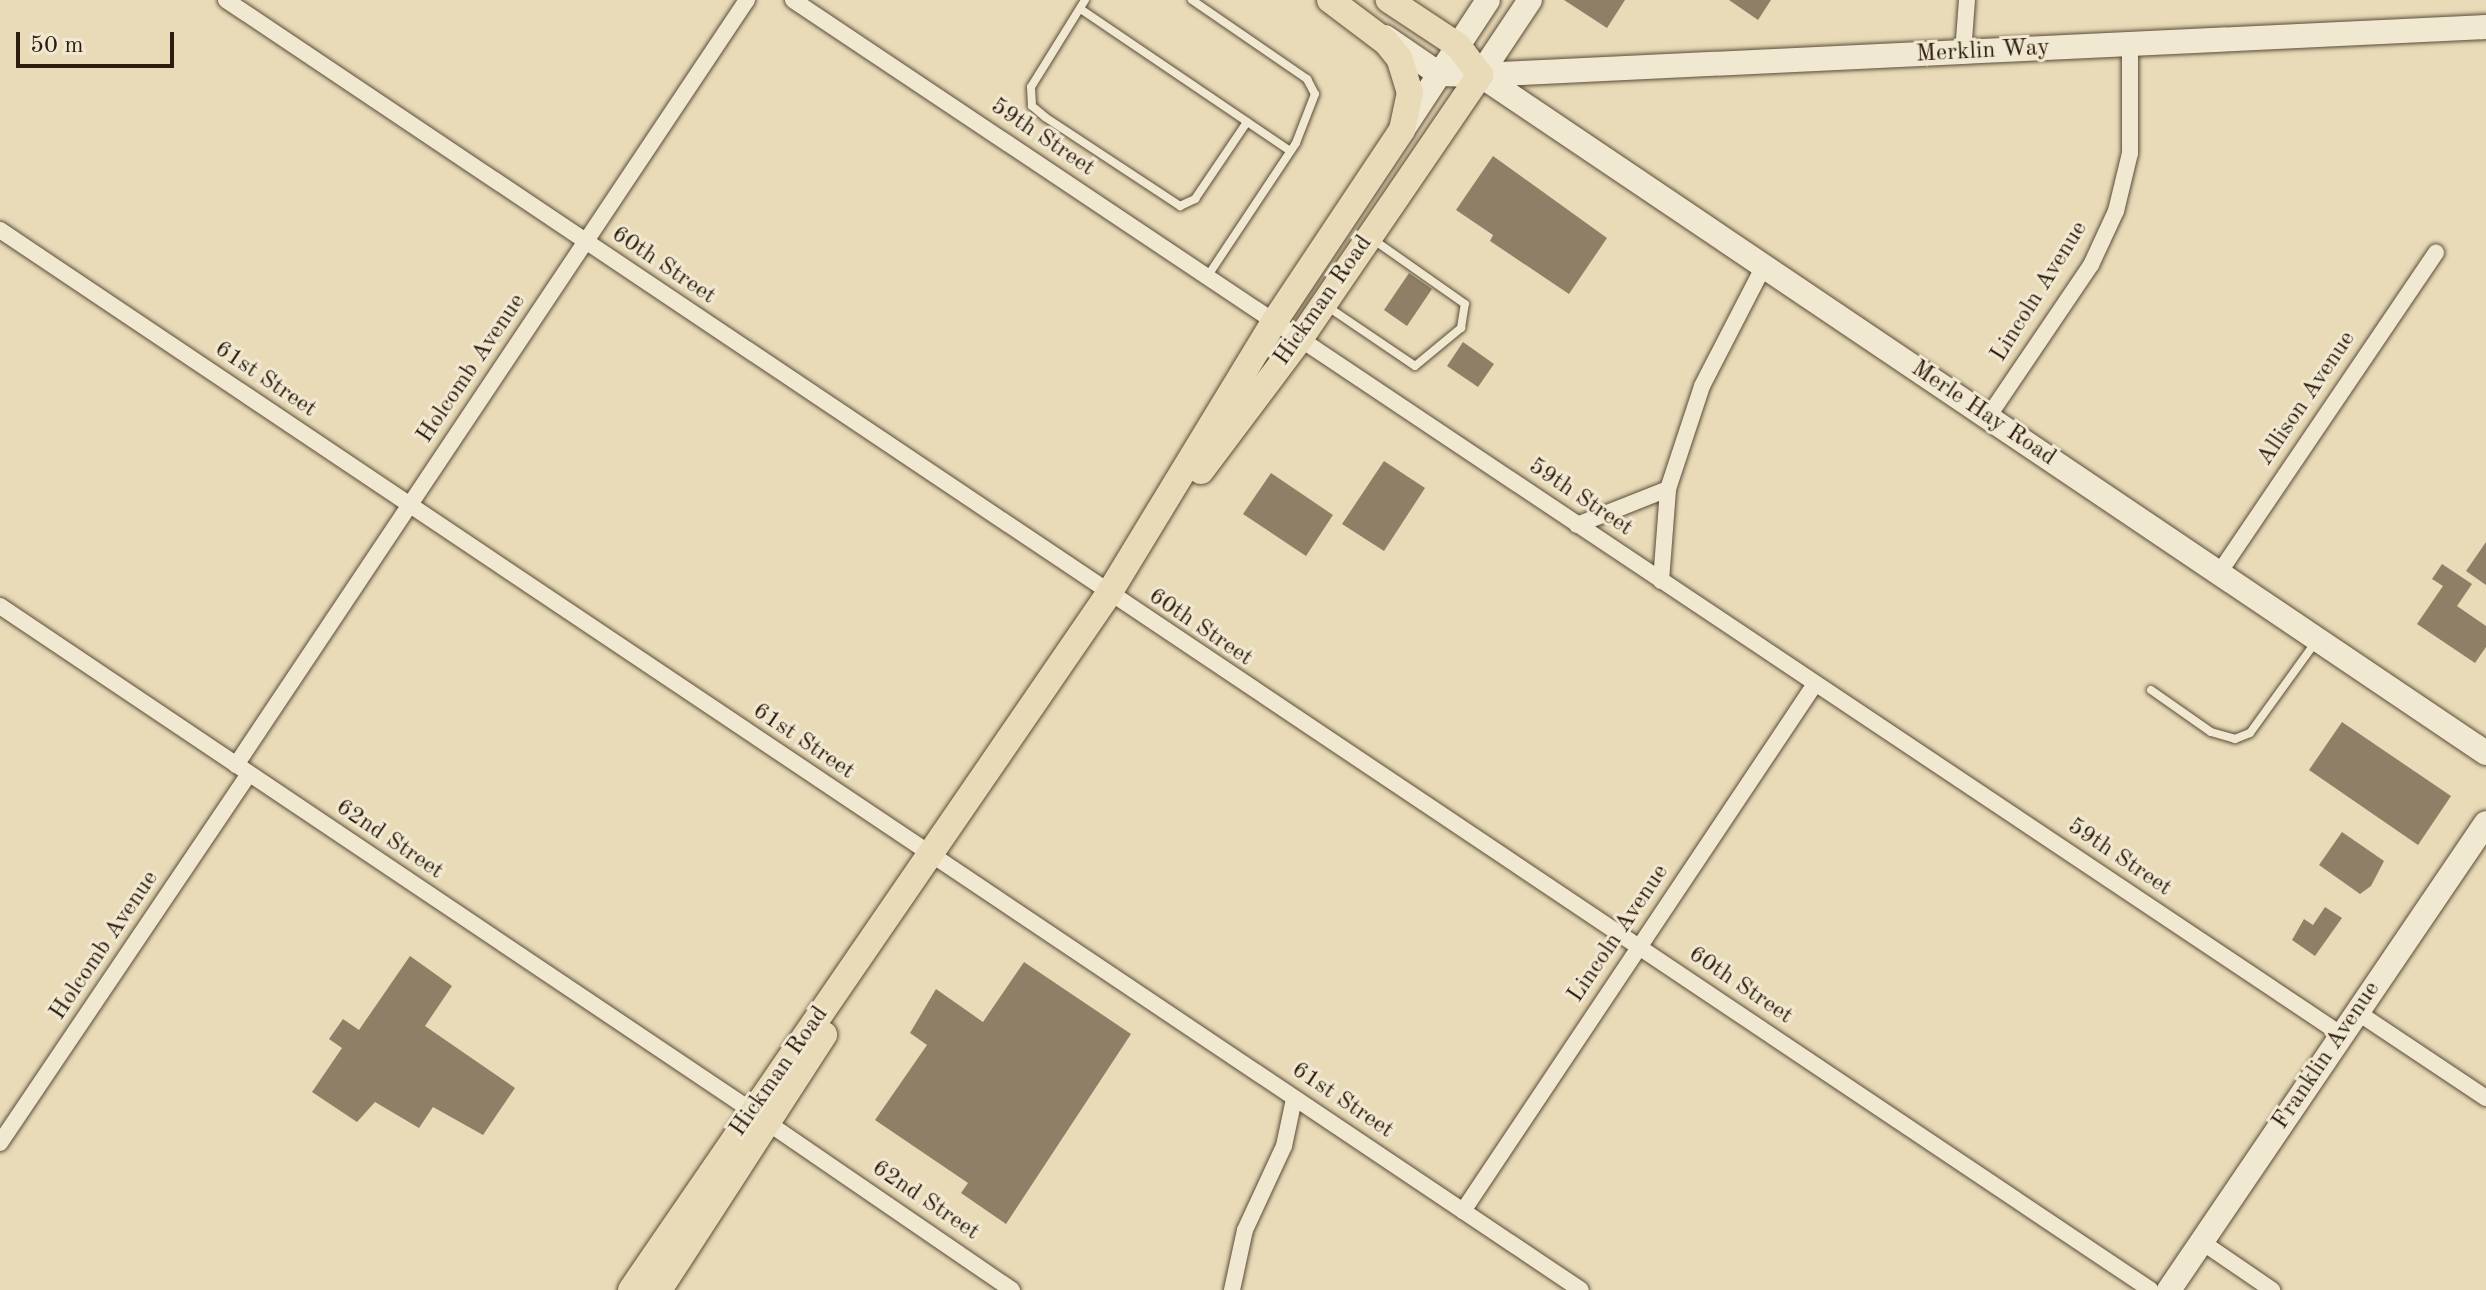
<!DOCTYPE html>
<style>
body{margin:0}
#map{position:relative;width:2486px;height:1290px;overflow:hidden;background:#e9dbb8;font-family:"Old Standard TT",serif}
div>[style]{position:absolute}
.building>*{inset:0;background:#8e7f66}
.roads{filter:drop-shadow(0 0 2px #5b4c38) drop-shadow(0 0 2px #5b4c38)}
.lane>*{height:8px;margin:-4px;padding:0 4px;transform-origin:4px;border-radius:4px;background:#f1e8d1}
.street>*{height:16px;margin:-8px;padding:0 8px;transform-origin:8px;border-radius:8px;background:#f1e8d1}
.secondary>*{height:24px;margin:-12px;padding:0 12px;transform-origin:12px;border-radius:12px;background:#f1e8d1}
.primary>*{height:26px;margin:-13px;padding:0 13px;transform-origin:13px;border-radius:13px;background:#e9dbb8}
span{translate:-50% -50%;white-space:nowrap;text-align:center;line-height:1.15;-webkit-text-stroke:6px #f1e8d1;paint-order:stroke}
.street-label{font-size:24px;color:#2c1c0e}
.scale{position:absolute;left:16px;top:32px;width:158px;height:36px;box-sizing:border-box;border:4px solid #2c1c0e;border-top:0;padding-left:10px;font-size:24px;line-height:28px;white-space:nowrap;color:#2c1c0e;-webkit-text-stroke:6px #f1e8d1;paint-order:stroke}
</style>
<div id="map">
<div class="building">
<i style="clip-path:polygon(1564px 0,1625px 0,1607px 28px)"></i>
<i style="clip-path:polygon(1729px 0,1771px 0,1758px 20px)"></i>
<i style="clip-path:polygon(1493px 156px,1607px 238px,1569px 294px,1490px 241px,1493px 235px,1456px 210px)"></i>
<i style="clip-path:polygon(1409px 273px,1432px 289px,1407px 326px,1384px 310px)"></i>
<i style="clip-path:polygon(1463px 342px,1494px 364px,1478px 387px,1447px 366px)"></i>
<i style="clip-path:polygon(1384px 461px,1425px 488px,1384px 551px,1342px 524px)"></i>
<i style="clip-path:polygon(1271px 473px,1333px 515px,1306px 556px,1243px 514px)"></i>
<i style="clip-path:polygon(2486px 542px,2486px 585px,2466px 571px)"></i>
<i style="clip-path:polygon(2442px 564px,2472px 584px,2457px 606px,2486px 626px,2486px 647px,2475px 663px,2417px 624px,2443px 586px,2432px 579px)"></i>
<i style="clip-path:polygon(2342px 722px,2451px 796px,2418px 845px,2309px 770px)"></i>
<i style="clip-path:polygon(2342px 832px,2384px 861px,2371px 886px,2360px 894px,2319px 865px)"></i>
<i style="clip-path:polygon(2325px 907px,2342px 918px,2315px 956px,2292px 940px,2304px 919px,2313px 925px)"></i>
<i style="clip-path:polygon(410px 956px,452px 986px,425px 1026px,515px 1088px,483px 1135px,433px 1107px,419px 1128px,375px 1102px,357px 1122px,312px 1092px,342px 1048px,329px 1039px,343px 1019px,359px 1030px)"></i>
<i style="clip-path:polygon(1024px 962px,1131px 1034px,1006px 1224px,961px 1193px,968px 1183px,875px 1120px,927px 1045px,910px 1033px,936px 989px,983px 1022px)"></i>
</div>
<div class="roads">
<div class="lane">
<i style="left:1085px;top:0;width:102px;rotate:121.8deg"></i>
<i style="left:1031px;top:87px;width:19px;rotate:87deg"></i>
<i style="left:1032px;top:106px;width:17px;rotate:40deg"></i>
<i style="left:1045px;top:117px;width:162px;rotate:33.4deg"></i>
<i style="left:1180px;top:206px;width:17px;rotate:-25deg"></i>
<i style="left:1195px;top:199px;width:93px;rotate:-56deg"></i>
<i style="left:1192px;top:0;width:140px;rotate:34.5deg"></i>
<i style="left:1307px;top:79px;width:17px;rotate:62deg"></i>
<i style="left:1315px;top:94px;width:53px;rotate:111.2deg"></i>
<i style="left:1296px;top:143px;width:161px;rotate:123.6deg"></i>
<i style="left:1082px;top:10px;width:251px;rotate:34.1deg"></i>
<i style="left:1328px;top:307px;width:105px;rotate:34.1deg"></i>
<i style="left:1415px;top:366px;width:60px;rotate:-39.6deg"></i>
<i style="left:1461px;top:328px;width:24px;rotate:-81deg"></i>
<i style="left:1465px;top:304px;width:111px;rotate:-144.9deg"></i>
<i style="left:2151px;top:690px;width:73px;rotate:35deg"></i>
<i style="left:2211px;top:732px;width:25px;rotate:16deg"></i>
<i style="left:2235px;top:739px;width:16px;rotate:-22deg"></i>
<i style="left:2250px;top:733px;width:115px;rotate:-54.2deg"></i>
</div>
<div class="street">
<i style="left:226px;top:0;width:2317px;rotate:33.83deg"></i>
<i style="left:793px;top:0;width:1863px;rotate:33.75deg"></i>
<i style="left:1963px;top:53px;width:53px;rotate:-85.7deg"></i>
<i style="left:0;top:230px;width:1903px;rotate:33.84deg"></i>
<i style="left:1988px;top:417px;width:184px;rotate:-55.9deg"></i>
<i style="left:2091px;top:265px;width:60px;rotate:-65.2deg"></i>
<i style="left:2116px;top:211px;width:60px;rotate:-76.4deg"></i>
<i style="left:2130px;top:153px;width:108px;rotate:-90deg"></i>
<i style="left:1577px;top:525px;width:98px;rotate:-21.6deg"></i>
<i style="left:2219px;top:573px;width:387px;rotate:-55.9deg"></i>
<i style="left:1661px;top:581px;width:92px;rotate:-85.6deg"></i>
<i style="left:1668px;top:489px;width:108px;rotate:-71.7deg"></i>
<i style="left:1702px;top:386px;width:135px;rotate:-62.7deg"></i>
<i style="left:0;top:606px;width:906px;rotate:33.88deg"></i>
<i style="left:236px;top:765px;width:920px;rotate:-56.26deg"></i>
<i style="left:2357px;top:1012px;width:155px;rotate:33.7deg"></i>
<i style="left:771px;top:1125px;width:292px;rotate:34.4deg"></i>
<i style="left:0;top:1143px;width:445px;rotate:-56deg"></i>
<i style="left:1463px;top:1211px;width:634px;rotate:-56.26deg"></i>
<i style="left:2202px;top:1242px;width:85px;rotate:34.4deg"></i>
<i style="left:1232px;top:1290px;width:61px;rotate:-77.8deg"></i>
<i style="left:1245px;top:1230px;width:93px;rotate:-65.1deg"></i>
<i style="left:1284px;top:1146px;width:48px;rotate:-78deg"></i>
</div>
<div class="secondary">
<i style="left:1385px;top:37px;width:65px;rotate:34.4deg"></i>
<i style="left:1439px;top:74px;width:41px;rotate:1.4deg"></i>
<i style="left:1480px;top:75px;width:1007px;rotate:-2.73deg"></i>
<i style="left:1480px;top:75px;width:1213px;rotate:33.98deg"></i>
<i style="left:1480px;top:75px;width:90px;rotate:-56.3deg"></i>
<i style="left:1406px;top:125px;width:149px;rotate:-56.7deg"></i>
<i style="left:2169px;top:1290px;width:564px;rotate:-55.83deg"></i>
</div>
<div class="primary">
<i style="left:1201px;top:471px;width:165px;rotate:-53.1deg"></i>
<i style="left:1300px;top:339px;width:320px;rotate:-55.7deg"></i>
<i style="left:1480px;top:75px;width:38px;rotate:-127deg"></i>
<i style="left:1457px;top:45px;width:82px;rotate:-146.5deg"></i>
<i style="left:631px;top:1290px;width:843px;rotate:-55.54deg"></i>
<i style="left:1108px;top:595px;width:320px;rotate:-58.7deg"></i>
<i style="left:1274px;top:322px;width:231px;rotate:-56.3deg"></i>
<i style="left:1402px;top:130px;width:38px;rotate:-78deg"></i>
<i style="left:1410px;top:93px;width:37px;rotate:-107deg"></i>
<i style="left:1399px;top:58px;width:21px;rotate:-129deg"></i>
<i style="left:1386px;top:42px;width:70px;rotate:-143.1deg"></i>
<i style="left:659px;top:1290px;width:304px;rotate:-57.1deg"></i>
</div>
</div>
<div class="street-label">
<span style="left:1983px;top:52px;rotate:-3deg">Merklin Way</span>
<span style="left:1042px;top:138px;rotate:34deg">59th Street</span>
<span style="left:663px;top:266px;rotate:34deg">60th Street</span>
<span style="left:2040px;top:292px;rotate:-58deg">Lincoln Avenue</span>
<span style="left:1324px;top:301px;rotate:-55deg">Hickman Road</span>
<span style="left:472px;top:369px;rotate:-56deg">Holcomb Avenue</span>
<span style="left:265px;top:380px;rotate:34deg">61st Street</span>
<span style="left:2307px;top:399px;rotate:-56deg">Allison Avenue</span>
<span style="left:1983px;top:414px;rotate:34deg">Merle Hay Road</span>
<span style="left:1580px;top:498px;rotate:34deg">59th Street</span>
<span style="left:1200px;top:628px;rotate:34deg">60th Street</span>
<span style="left:803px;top:742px;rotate:34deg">61st Street</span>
<span style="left:389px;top:840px;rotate:34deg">62nd Street</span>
<span style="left:2119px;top:858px;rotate:34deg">59th Street</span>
<span style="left:1619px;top:934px;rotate:-56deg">Lincoln Avenue</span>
<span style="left:105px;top:946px;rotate:-56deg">Holcomb Avenue</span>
<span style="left:1740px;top:986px;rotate:34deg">60th Street</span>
<span style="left:2327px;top:1056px;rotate:-56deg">Franklin Avenue</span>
<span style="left:780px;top:1072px;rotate:-55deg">Hickman Road</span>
<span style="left:1342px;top:1101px;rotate:34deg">61st Street</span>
<span style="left:925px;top:1201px;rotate:34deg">62nd Street</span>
</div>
<div class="scale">50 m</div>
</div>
